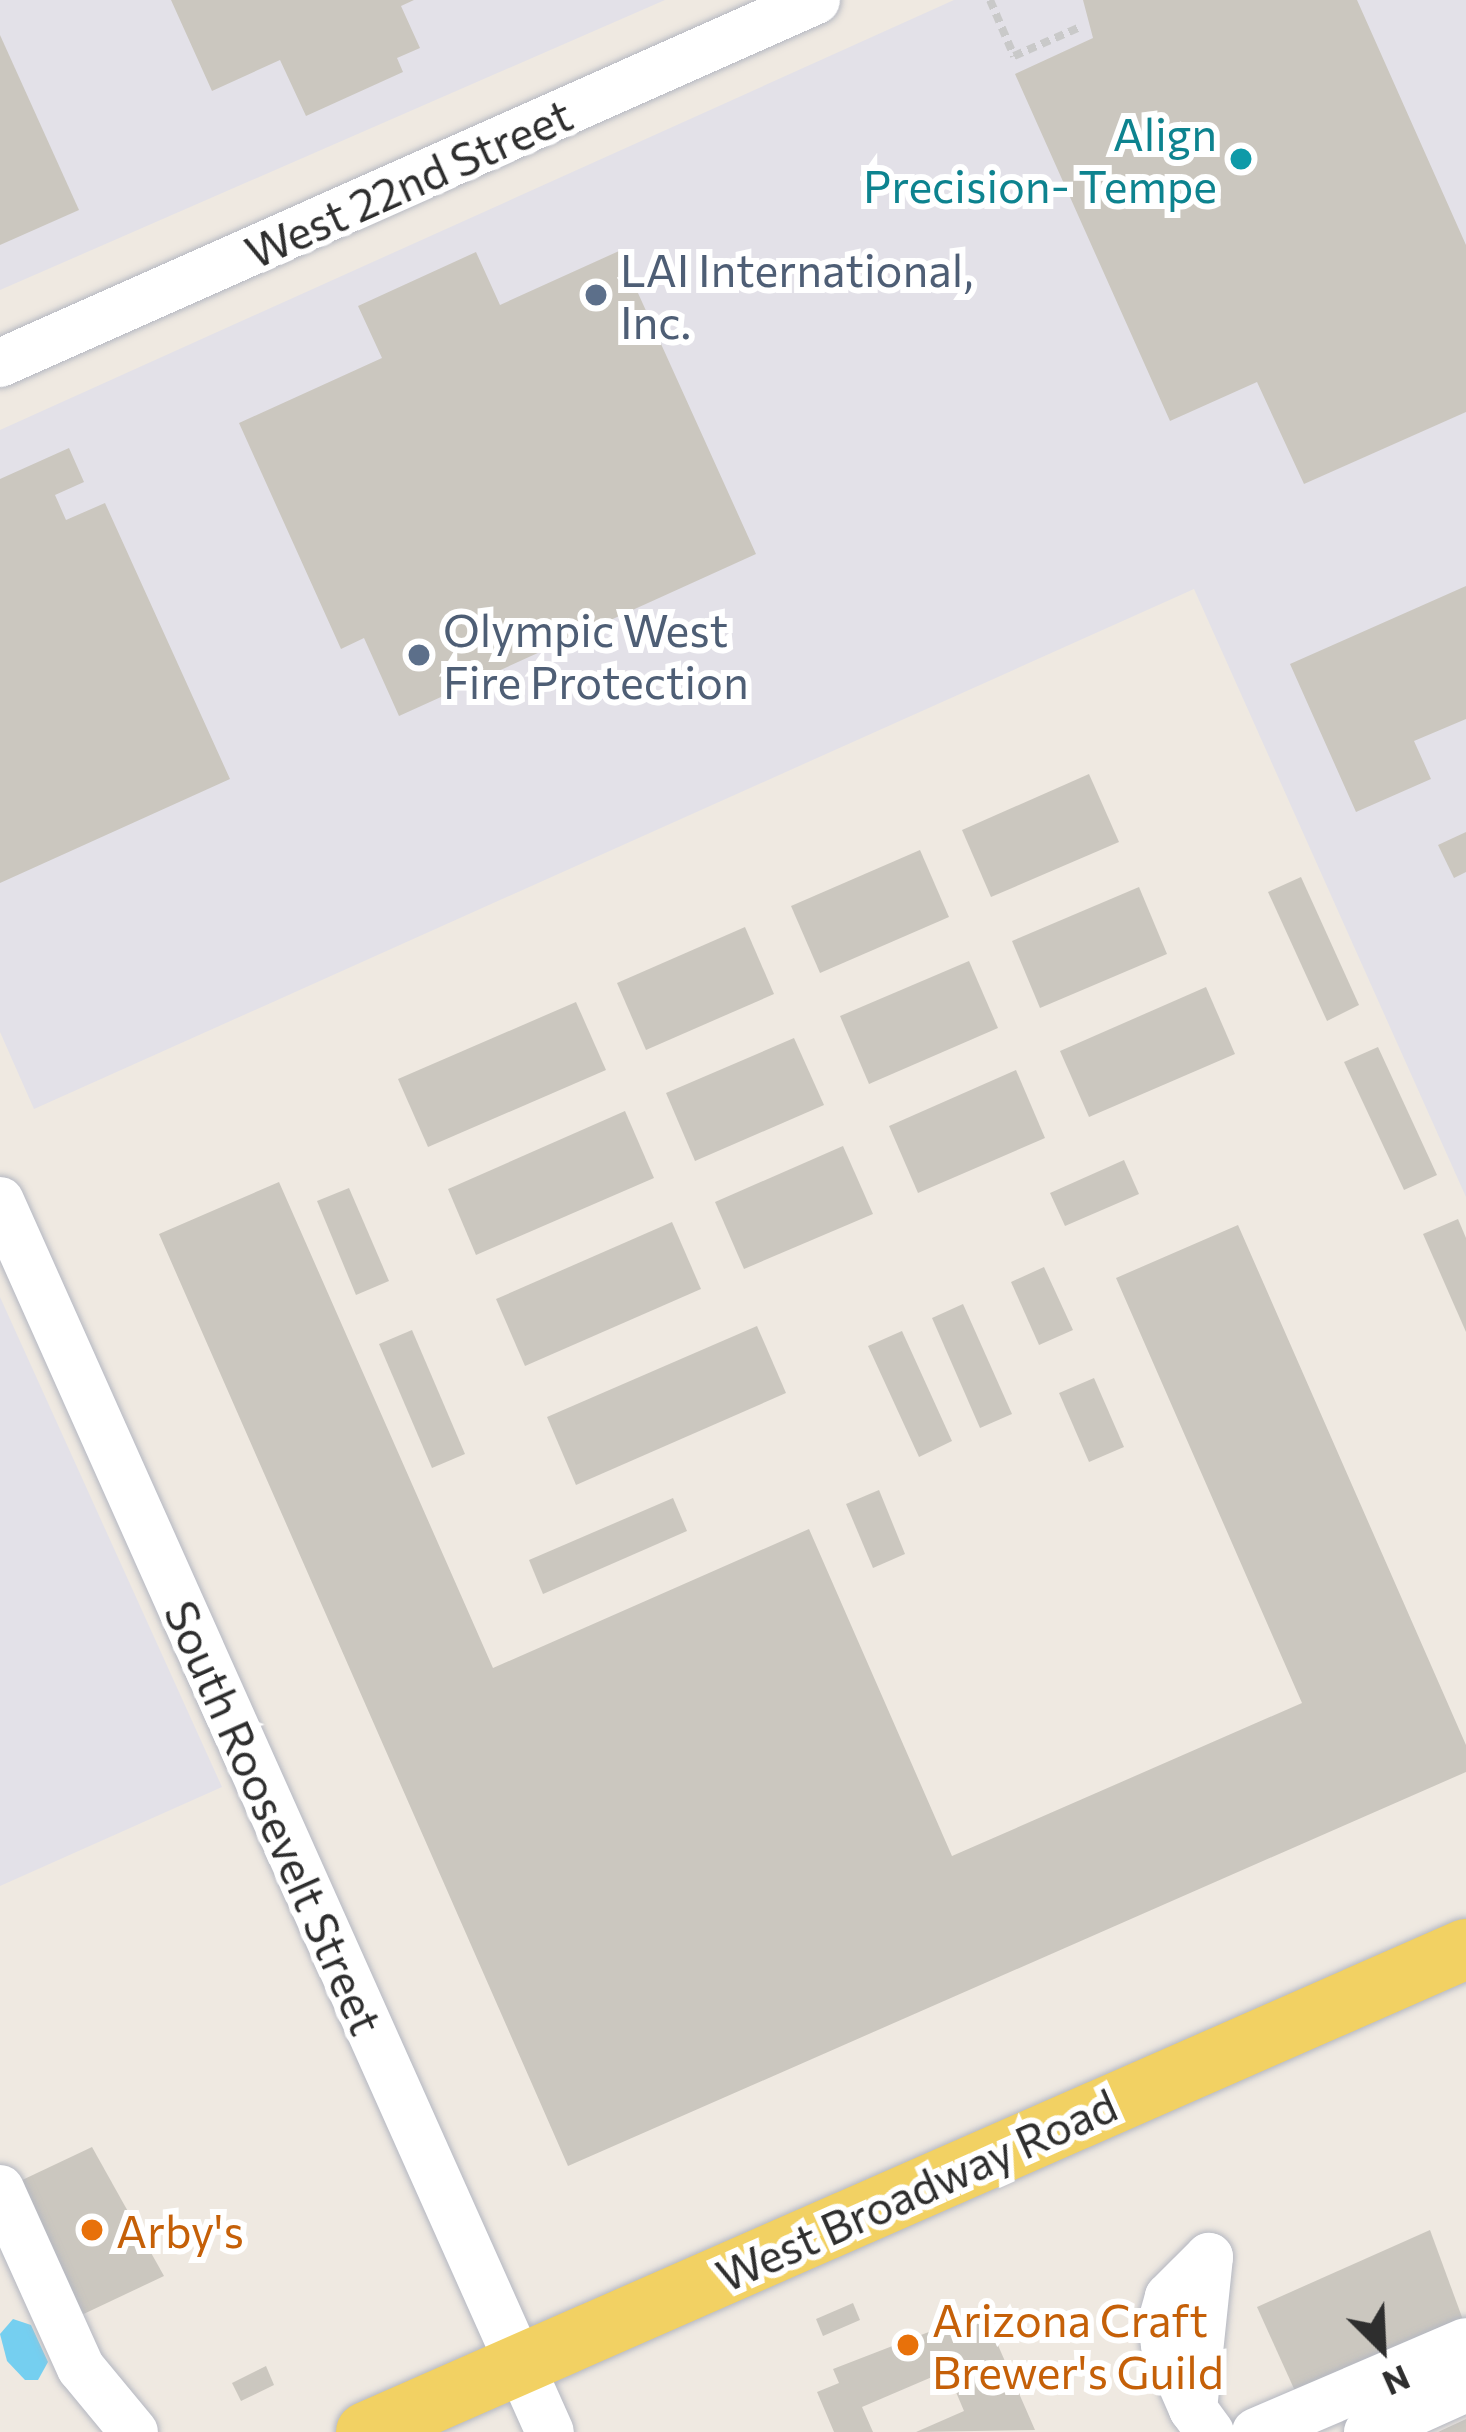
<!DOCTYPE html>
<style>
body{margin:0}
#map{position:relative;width:1466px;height:2432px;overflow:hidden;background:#efe9e1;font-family:Commissioner,sans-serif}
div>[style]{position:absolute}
.industrial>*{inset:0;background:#e3e1e8}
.water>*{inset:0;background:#75cff0}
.building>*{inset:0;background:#cbc7bf}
.path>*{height:8px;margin-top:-4px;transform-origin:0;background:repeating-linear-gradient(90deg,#c9c9c9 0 9px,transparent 0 15px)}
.roads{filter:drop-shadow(0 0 3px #b4b7c1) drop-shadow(0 0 3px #b4b7c1)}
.minor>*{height:48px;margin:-24px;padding:0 24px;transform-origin:24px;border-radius:24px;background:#fff}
.major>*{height:60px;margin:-30px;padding:0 30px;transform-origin:30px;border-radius:30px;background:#f2d163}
.dots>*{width:33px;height:33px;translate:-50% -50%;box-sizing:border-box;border:6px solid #fff;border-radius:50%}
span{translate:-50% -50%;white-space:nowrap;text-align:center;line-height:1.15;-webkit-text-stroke:12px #fff;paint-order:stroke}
.culture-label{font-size:45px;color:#0d838f}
.right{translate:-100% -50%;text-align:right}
.street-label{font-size:45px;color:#2e2e2e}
.service-label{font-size:45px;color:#4e5e75}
.left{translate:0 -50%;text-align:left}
.food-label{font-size:45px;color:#c56008}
.north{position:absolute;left:1322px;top:2288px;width:120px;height:120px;-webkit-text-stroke:9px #fff;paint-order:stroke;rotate:156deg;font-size:33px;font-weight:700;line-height:48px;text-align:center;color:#2e2e2e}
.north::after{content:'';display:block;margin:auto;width:42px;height:54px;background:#2e2e2e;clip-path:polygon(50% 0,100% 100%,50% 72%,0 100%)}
</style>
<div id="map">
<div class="industrial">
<i style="clip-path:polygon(0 0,665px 0,0 290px)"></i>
<i style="clip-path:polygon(954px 0,1466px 0,1466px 1197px,1194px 589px,34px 1109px,0 1032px,0 430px)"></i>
<i style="clip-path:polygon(0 1297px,222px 1787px,0 1886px)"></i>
</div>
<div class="water">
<i style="clip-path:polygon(13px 2319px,31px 2325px,48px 2362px,38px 2380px,25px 2380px,7px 2361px,0 2334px)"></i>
</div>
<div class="building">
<i style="clip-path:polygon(171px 0,414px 0,401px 6px,420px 48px,397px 58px,403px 72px,306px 116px,280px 60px,212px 91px)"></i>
<i style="clip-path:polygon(1083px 0,1357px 0,1466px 245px,1466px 412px,1304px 484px,1257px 382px,1170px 421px,1015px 74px,1093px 38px)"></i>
<i style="clip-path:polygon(0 35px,79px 210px,0 245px)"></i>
<i style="clip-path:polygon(619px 251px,756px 554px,399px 716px,364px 638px,341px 649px,239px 423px,382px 358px,358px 306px,476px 252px,500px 305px)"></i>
<i style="clip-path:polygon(69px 448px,84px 482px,55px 495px,66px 520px,105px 503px,230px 779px,0 883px,0 479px)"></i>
<i style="clip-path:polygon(1466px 586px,1466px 719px,1414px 741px,1431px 779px,1356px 812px,1290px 664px)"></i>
<i style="clip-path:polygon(1089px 774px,1119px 842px,991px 897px,962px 830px)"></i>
<i style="clip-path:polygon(1466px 832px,1466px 872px,1454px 878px,1438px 845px)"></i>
<i style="clip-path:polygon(920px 850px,949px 917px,820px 973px,791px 906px)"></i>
<i style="clip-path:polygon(1301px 877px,1359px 1005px,1327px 1021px,1268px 892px)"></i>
<i style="clip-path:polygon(1139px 887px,1167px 954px,1040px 1008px,1012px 941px)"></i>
<i style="clip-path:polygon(745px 927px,774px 994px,646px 1050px,617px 983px)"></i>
<i style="clip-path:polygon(969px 961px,998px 1028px,869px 1084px,840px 1016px)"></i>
<i style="clip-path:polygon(1206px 987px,1235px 1054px,1089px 1117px,1060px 1051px)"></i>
<i style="clip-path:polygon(576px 1002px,606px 1070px,428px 1147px,398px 1079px)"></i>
<i style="clip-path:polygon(794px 1038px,824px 1105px,695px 1161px,666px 1093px)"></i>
<i style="clip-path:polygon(1378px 1047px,1437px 1175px,1404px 1190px,1344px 1062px)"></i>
<i style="clip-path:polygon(1016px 1070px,1045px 1138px,918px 1193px,889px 1126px)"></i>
<i style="clip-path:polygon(625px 1111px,654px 1178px,476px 1255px,448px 1189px)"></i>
<i style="clip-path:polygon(843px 1146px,873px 1214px,744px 1269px,715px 1202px)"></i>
<i style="clip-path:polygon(1124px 1160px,1139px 1194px,1065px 1226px,1050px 1193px)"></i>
<i style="clip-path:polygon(279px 1182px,493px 1668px,809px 1529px,952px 1856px,1302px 1703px,1116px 1278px,1238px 1225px,1466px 1745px,1466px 1772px,568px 2166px,159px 1234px)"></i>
<i style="clip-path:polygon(349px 1188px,389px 1281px,356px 1295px,317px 1201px)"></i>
<i style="clip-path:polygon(1458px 1219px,1466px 1238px,1466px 1332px,1423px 1234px)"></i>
<i style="clip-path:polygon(672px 1222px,701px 1289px,525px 1366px,496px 1299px)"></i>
<i style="clip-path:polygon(1044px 1267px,1073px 1330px,1039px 1345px,1011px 1282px)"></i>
<i style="clip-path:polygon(963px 1304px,1012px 1414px,980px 1428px,932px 1318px)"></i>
<i style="clip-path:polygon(757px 1326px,786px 1393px,576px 1485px,547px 1417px)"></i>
<i style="clip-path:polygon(412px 1330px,465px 1454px,432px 1468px,379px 1344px)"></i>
<i style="clip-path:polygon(902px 1331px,952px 1441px,919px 1457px,868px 1346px)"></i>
<i style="clip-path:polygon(1094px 1378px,1124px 1447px,1089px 1462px,1059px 1393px)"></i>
<i style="clip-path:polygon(879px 1490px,905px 1554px,873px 1568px,846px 1504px)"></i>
<i style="clip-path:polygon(673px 1498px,687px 1531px,543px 1594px,529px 1560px)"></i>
<i style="clip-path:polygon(92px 2147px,164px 2276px,73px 2319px,18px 2182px)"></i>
<i style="clip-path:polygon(1430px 2230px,1466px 2328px,1300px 2402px,1257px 2307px)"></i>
<i style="clip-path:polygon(853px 2303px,860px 2320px,823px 2336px,816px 2319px)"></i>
<i style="clip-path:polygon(983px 2311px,1035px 2430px,916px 2432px,964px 2411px,942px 2359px,935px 2363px,939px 2374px,862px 2407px,873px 2432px,834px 2432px,817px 2392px,839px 2383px,833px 2369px)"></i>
<i style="clip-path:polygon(266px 2366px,274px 2385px,241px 2401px,232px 2383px)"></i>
<i style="clip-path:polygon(1466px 2419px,1466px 2432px,1438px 2432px)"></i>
</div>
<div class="path">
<i style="left:990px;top:0;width:61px;rotate:66.8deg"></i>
<i style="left:1014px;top:56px;width:72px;rotate:-23.7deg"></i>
</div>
<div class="roads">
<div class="minor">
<i style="left:0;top:363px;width:893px;rotate:-23.98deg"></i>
<i style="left:0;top:1201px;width:1348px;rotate:65.93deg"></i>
<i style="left:0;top:2189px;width:196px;rotate:65.7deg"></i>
<i style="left:81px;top:2368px;width:83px;rotate:50.4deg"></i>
<i style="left:1193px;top:2409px;width:153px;rotate:-84deg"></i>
<i style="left:1209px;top:2257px;width:57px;rotate:135deg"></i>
<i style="left:1169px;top:2297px;width:25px;rotate:106deg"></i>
<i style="left:1162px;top:2321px;width:24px;rotate:83deg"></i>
<i style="left:1165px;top:2345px;width:70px;rotate:66.4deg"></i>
<i style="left:1193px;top:2409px;width:29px;rotate:54deg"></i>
<i style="left:1256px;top:2432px;width:228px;rotate:-23.2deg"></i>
<i style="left:1368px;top:2432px;width:107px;rotate:-24.2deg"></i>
</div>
<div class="major">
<i style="left:366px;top:2432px;width:1201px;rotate:-23.71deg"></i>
</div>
</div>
<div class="dots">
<i style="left:1241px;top:159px;background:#0f9aa8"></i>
<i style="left:596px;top:295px;background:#5c6f8a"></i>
<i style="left:419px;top:655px;background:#5c6f8a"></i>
<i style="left:92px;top:2230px;background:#e8710a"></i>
<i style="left:908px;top:2345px;background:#e8710a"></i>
</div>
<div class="culture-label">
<span class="right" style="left:1217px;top:159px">Align<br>Precision- Tempe</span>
</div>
<div class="street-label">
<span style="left:408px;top:182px;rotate:-24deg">West 22nd Street</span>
<span style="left:275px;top:1817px;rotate:66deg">South Roosevelt Street</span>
<span style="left:916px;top:2189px;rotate:-24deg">West Broadway Road</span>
</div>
<div class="service-label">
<span class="left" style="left:620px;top:295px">LAI International,<br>Inc.</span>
<span class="left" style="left:443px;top:655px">Olympic West<br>Fire Protection</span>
</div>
<div class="food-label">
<span class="left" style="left:116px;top:2230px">Arby's</span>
<span class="left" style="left:932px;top:2345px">Arizona Craft<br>Brewer's Guild</span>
</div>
<div class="north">N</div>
</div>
